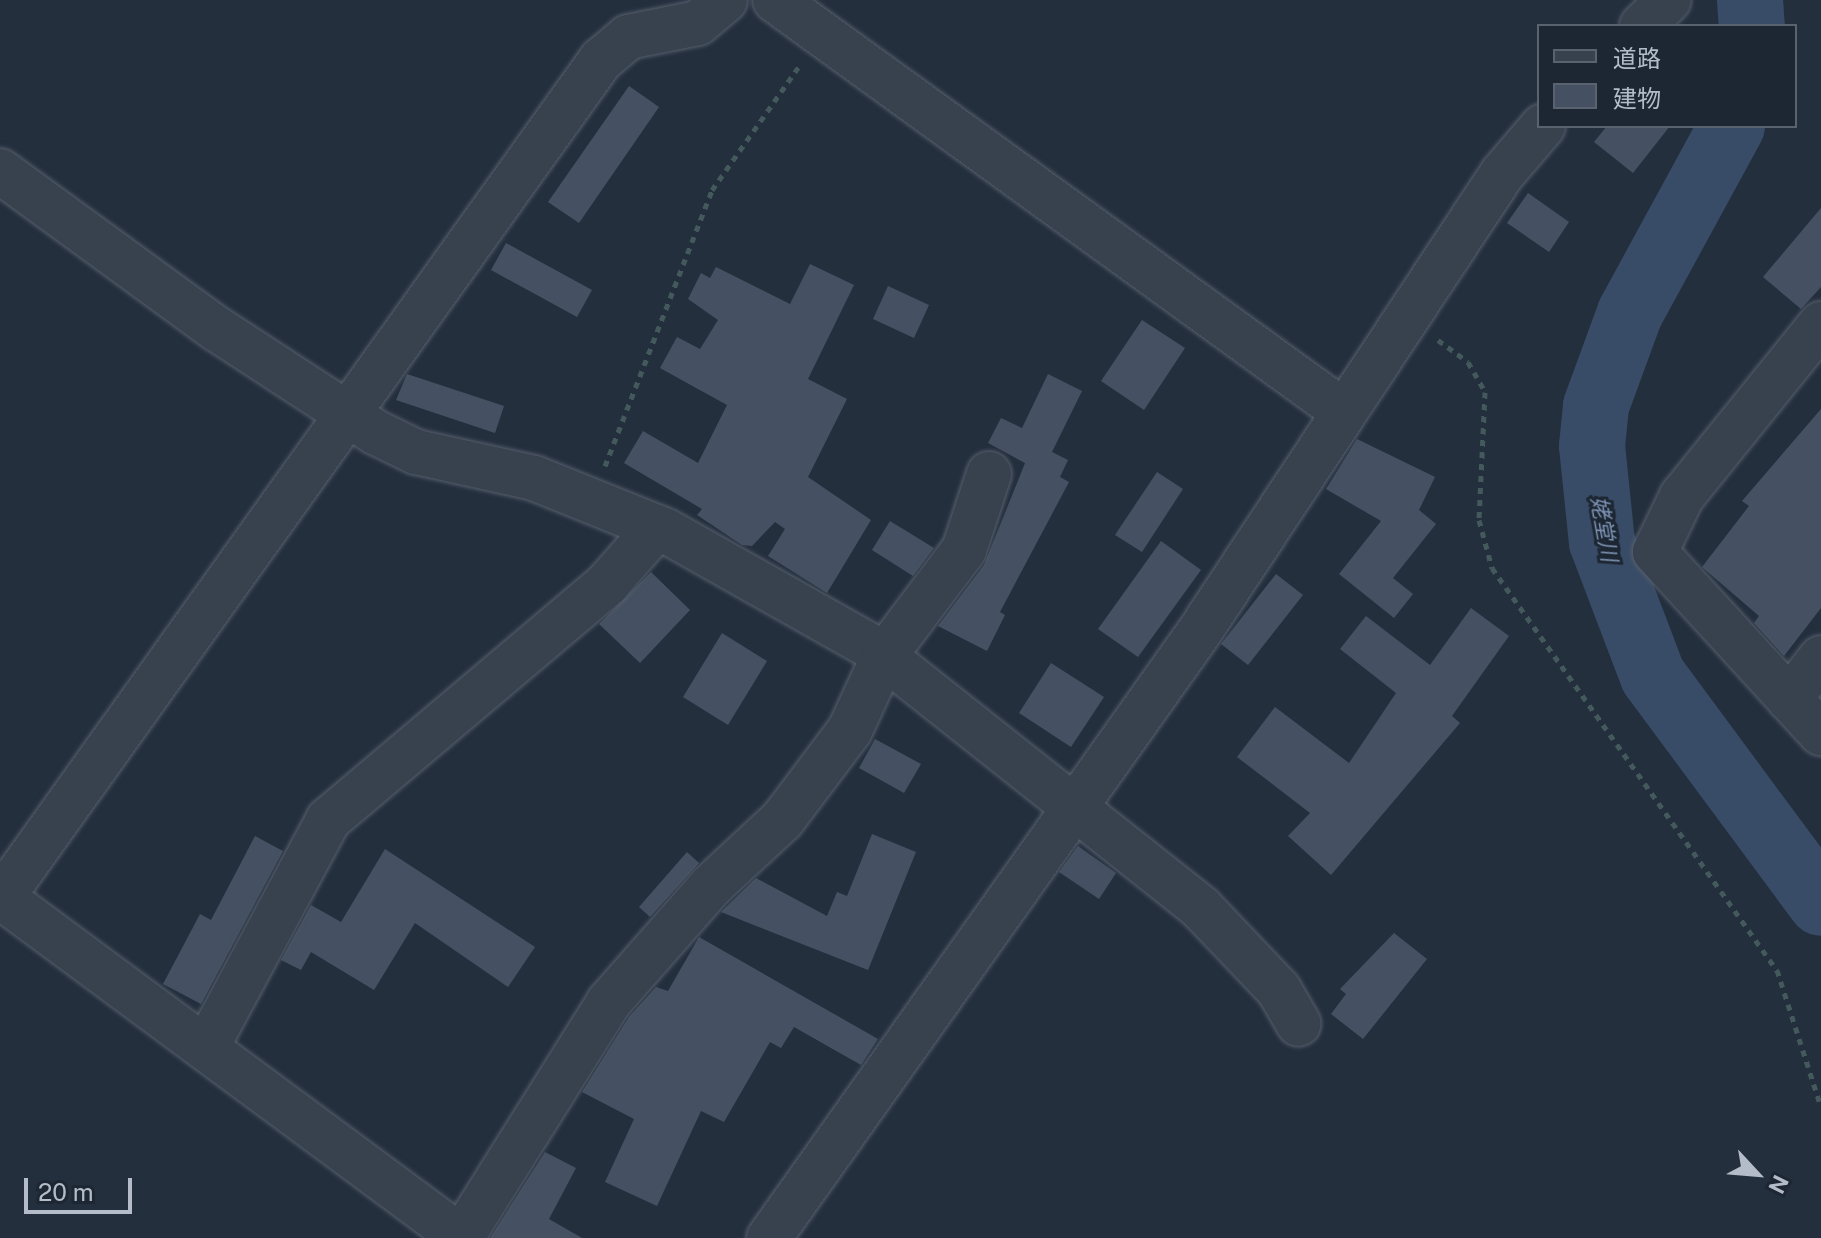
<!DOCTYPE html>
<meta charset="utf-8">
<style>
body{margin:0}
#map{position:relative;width:1821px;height:1238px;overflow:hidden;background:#242f3e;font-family:"Public Sans","Noto Sans JP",sans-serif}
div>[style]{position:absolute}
.river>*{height:66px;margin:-33px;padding:0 33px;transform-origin:33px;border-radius:33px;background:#394c67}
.building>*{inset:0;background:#455162}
.path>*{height:5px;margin-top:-2.5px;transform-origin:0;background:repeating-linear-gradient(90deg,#44595c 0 6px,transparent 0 12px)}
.roads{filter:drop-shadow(0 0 2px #565f6c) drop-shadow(0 0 2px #565f6c)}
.minor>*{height:44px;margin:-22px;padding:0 22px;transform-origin:22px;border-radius:22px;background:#38414e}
span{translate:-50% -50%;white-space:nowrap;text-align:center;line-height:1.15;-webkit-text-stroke:6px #1d2633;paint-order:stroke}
.water-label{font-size:22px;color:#7c92b1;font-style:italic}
.legend{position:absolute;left:1537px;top:24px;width:260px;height:104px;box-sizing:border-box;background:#1d2633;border:2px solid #59626f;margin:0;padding:10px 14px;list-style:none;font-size:24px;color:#b4bcc9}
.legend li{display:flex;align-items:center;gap:16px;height:40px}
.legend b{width:40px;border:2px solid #59626f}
.north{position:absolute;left:1717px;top:1134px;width:80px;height:80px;-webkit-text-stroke:6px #1d2633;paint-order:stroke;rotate:116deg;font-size:22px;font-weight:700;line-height:32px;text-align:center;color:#b4bcc9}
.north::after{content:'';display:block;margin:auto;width:28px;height:36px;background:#b4bcc9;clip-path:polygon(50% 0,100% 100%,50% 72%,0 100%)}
.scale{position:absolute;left:24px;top:1178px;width:108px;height:36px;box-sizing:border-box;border:4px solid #b4bcc9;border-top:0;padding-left:10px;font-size:24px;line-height:28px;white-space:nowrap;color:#b4bcc9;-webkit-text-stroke:6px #1d2633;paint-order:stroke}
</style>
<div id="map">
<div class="river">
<i style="left:1750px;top:0;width:26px;rotate:86deg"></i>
<i style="left:1732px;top:126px;width:213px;rotate:118.6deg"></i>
<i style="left:1630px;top:313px;width:99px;rotate:110.1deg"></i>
<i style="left:1596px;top:406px;width:40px;rotate:95.7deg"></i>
<i style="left:1592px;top:446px;width:97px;rotate:84.1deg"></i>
<i style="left:1602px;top:542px;width:143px;rotate:69.2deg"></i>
<i style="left:1653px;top:676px;width:282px;rotate:53.5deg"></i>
</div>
<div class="building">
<i style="clip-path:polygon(629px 86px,659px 107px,579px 223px,548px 202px)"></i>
<i style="clip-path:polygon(1607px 126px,1670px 126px,1633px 173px,1594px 142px)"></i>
<i style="clip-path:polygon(1528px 193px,1569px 222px,1549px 252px,1507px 223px)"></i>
<i style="clip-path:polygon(1821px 208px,1821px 287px,1801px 309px,1763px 277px)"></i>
<i style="clip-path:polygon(506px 243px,592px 290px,577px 317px,491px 270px)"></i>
<i style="clip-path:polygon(810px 264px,854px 285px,808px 379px,847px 399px,808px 477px,871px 520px,827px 593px,768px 556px,785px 529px,775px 522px,752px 546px,742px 545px,697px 515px,702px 509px,624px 463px,643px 431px,698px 463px,727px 405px,660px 368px,677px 337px,700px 349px,718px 320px,688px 299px,701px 273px,710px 278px,716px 267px,790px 304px)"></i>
<i style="clip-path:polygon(888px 286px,929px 305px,914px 338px,873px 319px)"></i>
<i style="clip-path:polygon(1142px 320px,1185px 348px,1144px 410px,1101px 381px)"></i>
<i style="clip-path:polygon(407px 374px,504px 406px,495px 433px,396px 400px)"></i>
<i style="clip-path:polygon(1048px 374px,1082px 391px,1052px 452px,1068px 460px,1060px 477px,1069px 482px,1000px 612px,1005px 615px,987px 651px,938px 626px,984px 565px,1025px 463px,988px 443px,1001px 418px,1022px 428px)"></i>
<i style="clip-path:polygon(1821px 409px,1821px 608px,1784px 656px,1754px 623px,1759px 616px,1702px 567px,1749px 506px,1742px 501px)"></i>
<i style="clip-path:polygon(1357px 439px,1435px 477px,1419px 510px,1436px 524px,1393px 578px,1413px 594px,1394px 618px,1339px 574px,1381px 521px,1326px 489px)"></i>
<i style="clip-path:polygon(1157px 472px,1183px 489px,1142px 552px,1115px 535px)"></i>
<i style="clip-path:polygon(890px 521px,934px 548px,913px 576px,872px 550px)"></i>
<i style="clip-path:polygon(1161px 541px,1201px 570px,1138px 657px,1098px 629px)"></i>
<i style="clip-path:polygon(651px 572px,690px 610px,640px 663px,599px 624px)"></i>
<i style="clip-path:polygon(1276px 574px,1303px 595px,1248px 665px,1221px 644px)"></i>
<i style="clip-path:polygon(1471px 608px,1509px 636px,1452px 716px,1460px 723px,1331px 875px,1288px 836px,1310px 813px,1237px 757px,1275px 707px,1349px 763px,1396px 693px,1340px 649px,1366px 616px,1430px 665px)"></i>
<i style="clip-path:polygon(722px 633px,767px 661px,728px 725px,683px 697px)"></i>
<i style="clip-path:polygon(1051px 663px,1104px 697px,1071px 747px,1019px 713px)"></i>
<i style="clip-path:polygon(875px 739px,921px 764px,904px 793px,859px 768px)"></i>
<i style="clip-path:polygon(872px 834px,916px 852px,868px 970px,721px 912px,756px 878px,827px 916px,837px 892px,847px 896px)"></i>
<i style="clip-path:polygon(255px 836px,283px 851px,201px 1004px,163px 984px,200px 914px,211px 920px)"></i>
<i style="clip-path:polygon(1078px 846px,1116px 873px,1099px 899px,1059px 872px)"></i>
<i style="clip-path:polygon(385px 849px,535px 947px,508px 987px,415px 923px,374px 990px,311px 952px,301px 970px,281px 960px,311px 905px,341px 922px)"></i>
<i style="clip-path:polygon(687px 852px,699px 863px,650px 917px,639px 907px)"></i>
<i style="clip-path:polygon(1394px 933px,1427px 959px,1363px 1039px,1331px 1014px,1346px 994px,1340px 989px)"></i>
<i style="clip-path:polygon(699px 937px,878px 1039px,861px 1065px,794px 1027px,781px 1048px,770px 1042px,724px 1122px,701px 1111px,657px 1206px,605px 1182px,634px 1119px,582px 1092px,629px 1017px,656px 987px,668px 991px)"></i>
<i style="clip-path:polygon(545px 1152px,576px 1168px,549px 1219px,582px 1238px,490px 1238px)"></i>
</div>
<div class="path">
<i style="left:1438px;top:340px;width:37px;rotate:36deg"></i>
<i style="left:1468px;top:362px;width:34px;rotate:60deg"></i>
<i style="left:1485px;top:392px;width:128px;rotate:92.7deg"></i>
<i style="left:1479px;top:520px;width:50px;rotate:74.8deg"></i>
<i style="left:1492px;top:568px;width:493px;rotate:54.7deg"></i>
<i style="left:1777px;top:970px;width:144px;rotate:72.2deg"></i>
<i style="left:605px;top:466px;width:296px;rotate:-68.8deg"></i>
<i style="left:712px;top:190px;width:153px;rotate:-54.9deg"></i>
</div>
<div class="roads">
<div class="minor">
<i style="left:775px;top:0;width:702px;rotate:35.91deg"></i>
<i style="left:1642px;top:26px;width:37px;rotate:-44deg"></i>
<i style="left:0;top:171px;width:268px;rotate:36.1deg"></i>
<i style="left:217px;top:329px;width:189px;rotate:33.1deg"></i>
<i style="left:375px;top:432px;width:46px;rotate:26deg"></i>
<i style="left:416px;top:452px;width:121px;rotate:12.4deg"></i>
<i style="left:534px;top:478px;width:142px;rotate:21.9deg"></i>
<i style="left:666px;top:531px;width:236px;rotate:29.4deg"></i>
<i style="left:872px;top:647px;width:420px;rotate:38.4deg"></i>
<i style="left:1201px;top:908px;width:113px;rotate:46.4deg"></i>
<i style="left:1279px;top:990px;width:39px;rotate:60deg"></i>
<i style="left:1821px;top:324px;width:221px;rotate:128.9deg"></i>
<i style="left:1682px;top:496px;width:62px;rotate:115.7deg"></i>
<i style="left:1655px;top:552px;width:246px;rotate:47.5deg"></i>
<i style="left:1789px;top:699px;width:52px;rotate:-52deg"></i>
<i style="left:0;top:896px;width:575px;rotate:36.51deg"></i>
<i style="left:0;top:900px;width:1033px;rotate:-54.42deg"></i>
<i style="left:601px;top:60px;width:35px;rotate:-40deg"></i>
<i style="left:628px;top:37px;width:71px;rotate:-11.3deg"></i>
<i style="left:698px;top:23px;width:35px;rotate:-40deg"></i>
<i style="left:206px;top:1048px;width:259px;rotate:-61.8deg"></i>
<i style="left:328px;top:820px;width:367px;rotate:-40.2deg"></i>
<i style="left:608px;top:583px;width:74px;rotate:-48.8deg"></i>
<i style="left:461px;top:1238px;width:279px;rotate:-57.9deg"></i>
<i style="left:609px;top:1002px;width:154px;rotate:-48.7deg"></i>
<i style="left:711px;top:886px;width:98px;rotate:-42.9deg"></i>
<i style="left:783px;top:819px;width:111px;rotate:-53deg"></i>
<i style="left:850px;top:730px;width:81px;rotate:-65.3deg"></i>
<i style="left:884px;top:656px;width:133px;rotate:-53deg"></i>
<i style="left:964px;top:550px;width:80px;rotate:-71.8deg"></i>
<i style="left:769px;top:1238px;width:744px;rotate:-54.62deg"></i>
<i style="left:1200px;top:631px;width:548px;rotate:-56.54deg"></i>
<i style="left:1502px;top:174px;width:63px;rotate:-49.5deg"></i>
</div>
</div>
<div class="water-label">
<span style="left:1604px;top:529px;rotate:80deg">姥堂川</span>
</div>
<ul class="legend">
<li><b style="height:10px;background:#38414e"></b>道路</li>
<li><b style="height:22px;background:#455162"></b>建物</li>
</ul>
<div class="north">N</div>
<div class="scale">20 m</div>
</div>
